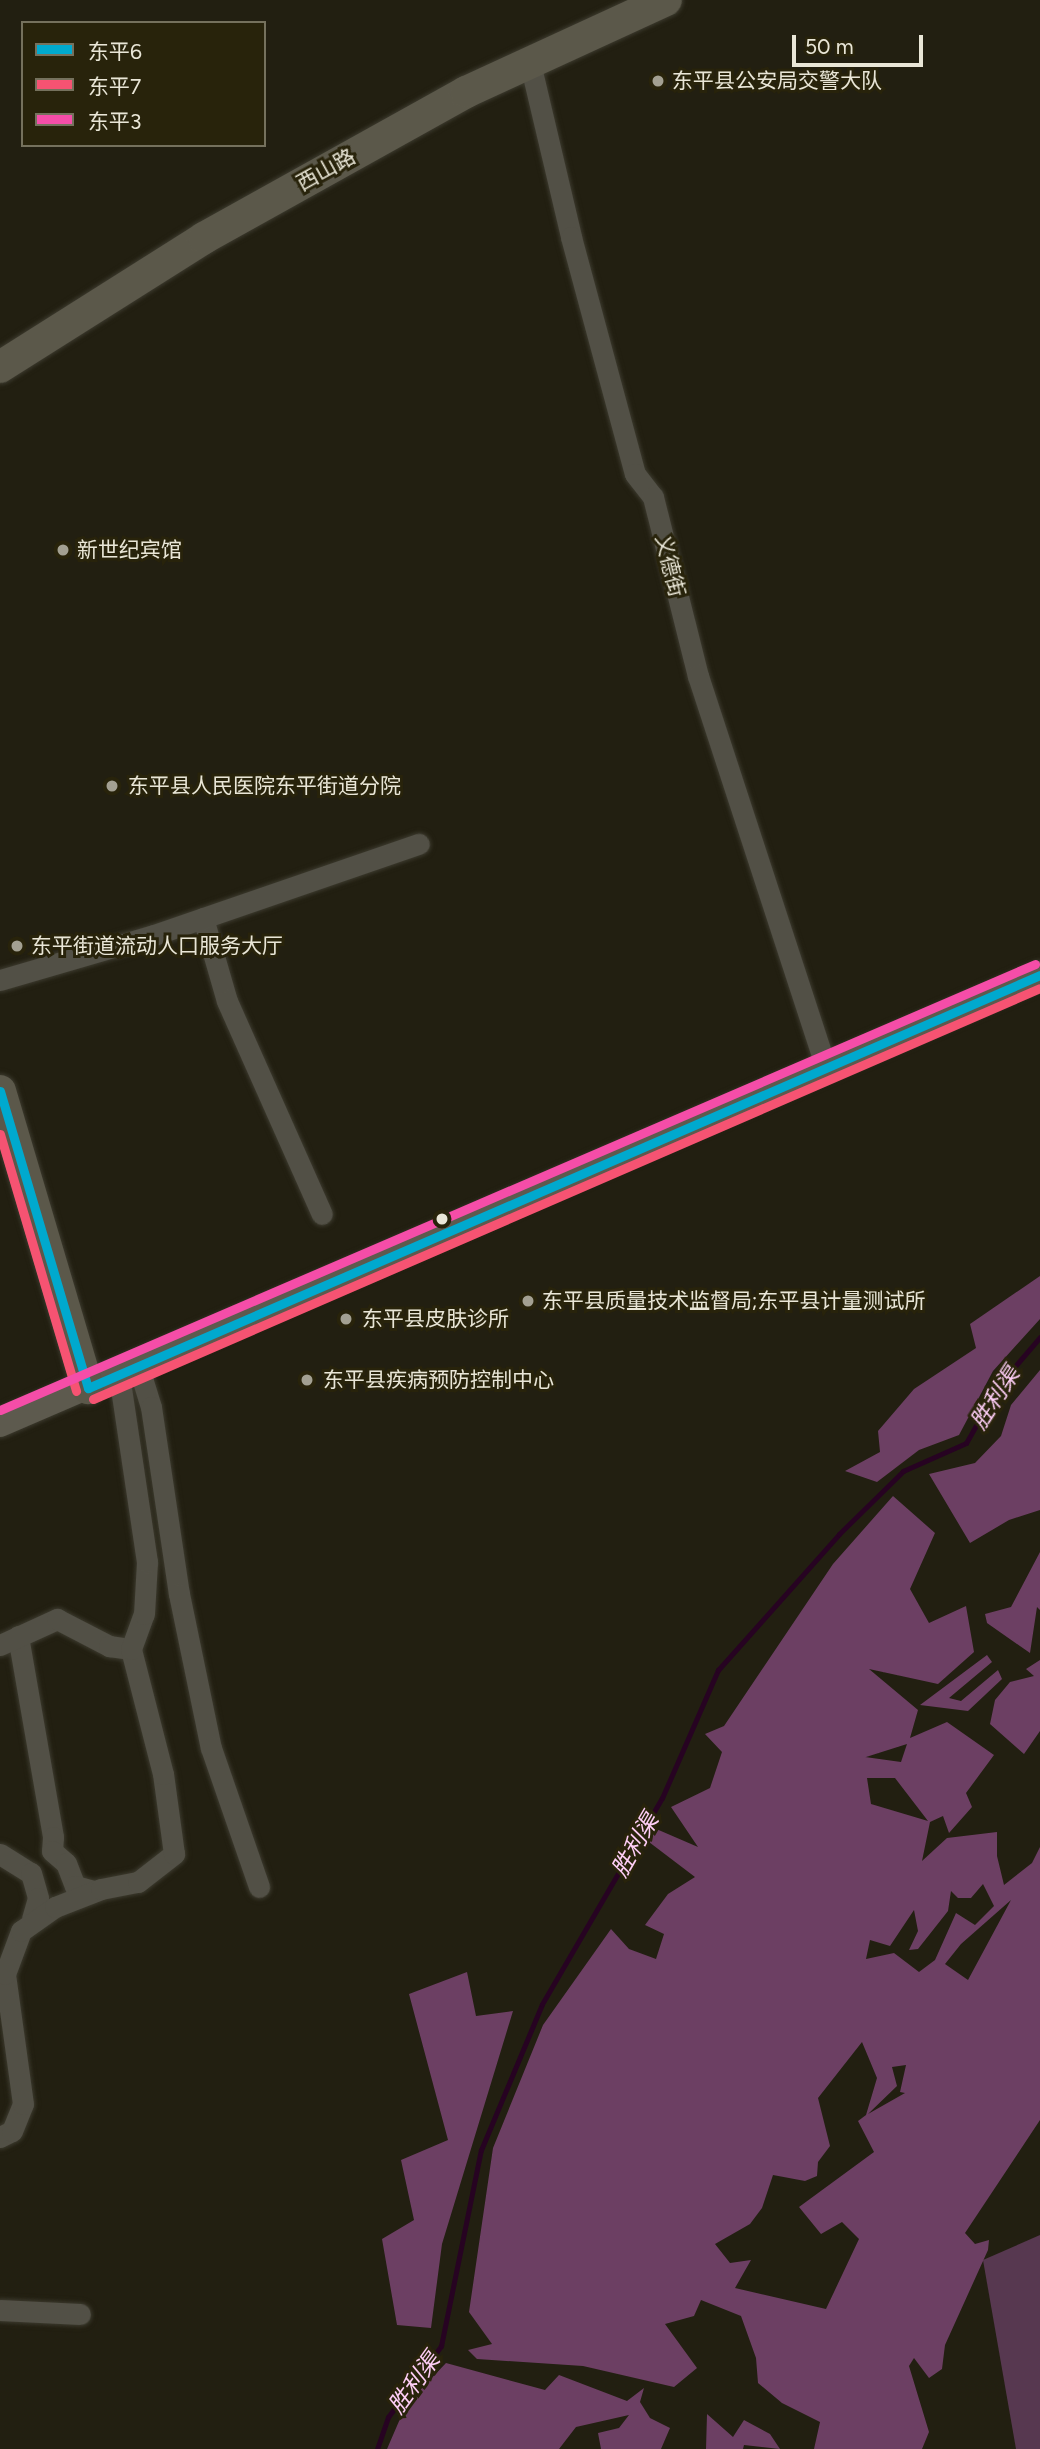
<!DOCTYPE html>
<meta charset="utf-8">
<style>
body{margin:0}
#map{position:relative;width:1040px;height:2449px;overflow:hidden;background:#221f11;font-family:Figtree,"Noto Sans SC",sans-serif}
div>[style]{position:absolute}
.green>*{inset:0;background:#573850}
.forest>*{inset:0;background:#6c3f63}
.stream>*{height:5px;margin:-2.5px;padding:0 2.5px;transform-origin:2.5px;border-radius:2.5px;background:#270322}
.roads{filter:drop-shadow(0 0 2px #3c3a2e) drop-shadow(0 0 2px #3c3a2e)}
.street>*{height:21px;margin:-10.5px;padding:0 10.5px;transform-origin:10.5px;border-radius:10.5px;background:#525046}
.secondary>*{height:28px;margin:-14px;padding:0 14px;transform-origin:14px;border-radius:14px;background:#5d5a4e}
.primary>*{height:32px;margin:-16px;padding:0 16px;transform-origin:16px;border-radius:16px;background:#5b584a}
.bus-1>*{height:9px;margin:-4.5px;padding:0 4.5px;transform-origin:4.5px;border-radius:4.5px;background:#00a9ce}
.bus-2>*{height:9px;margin:-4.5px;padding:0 4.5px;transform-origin:4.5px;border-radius:4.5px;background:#f65372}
.bus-3>*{height:9px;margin:-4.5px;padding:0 4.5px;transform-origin:4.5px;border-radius:4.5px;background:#f54da8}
.dots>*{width:19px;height:19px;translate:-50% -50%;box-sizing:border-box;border:4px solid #28230b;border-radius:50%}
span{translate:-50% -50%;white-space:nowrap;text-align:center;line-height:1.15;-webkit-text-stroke:6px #28230b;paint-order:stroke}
.poi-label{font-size:21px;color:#e9e6d7}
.left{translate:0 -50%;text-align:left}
.street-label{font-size:21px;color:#e9e6d7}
.water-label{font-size:23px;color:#fecef6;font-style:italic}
.legend{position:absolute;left:21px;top:21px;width:245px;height:126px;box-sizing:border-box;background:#28230b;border:2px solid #75715d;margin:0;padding:9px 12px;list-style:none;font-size:21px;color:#e9e6d7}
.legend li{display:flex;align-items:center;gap:14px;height:35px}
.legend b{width:35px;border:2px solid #75715d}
.scale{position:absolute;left:792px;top:35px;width:131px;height:32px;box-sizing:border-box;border:4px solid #e9e6d7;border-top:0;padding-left:9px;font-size:21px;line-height:24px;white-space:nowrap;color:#e9e6d7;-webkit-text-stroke:5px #28230b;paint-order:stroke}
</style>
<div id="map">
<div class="green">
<i style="clip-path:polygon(1040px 2235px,1040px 2449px,1016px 2449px,983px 2260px)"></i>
</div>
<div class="forest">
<i style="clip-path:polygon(1040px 1276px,1040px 1319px,993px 1371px,959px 1435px,919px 1450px,877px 1482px,845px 1471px,880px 1452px,878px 1431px,914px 1389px,976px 1348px,970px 1324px)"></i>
<i style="clip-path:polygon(1040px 1370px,1040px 1510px,1009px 1520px,970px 1543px,929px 1474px,975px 1463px,1001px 1436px,1011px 1405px)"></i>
<i style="clip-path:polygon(evenodd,893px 1496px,935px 1533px,910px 1589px,929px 1623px,966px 1606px,974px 1652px,938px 1684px,869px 1669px,918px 1710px,910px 1738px,947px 1722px,994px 1755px,966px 1793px,972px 1807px,949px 1833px,943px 1816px,930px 1822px,922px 1861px,947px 1838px,997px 1832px,997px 1856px,1004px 1885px,1032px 1863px,1040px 1847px,1040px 2120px,965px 2233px,975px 2244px,989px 2240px,988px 2250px,945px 2345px,942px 2369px,929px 2378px,914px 2358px,909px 2366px,929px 2432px,922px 2449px,814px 2449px,820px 2422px,782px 2403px,758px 2383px,756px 2358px,741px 2316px,701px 2300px,694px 2316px,665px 2324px,697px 2368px,674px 2387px,583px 2366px,477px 2359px,468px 2350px,492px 2344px,469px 2312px,493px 2148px,543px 2025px,611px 1929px,629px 1949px,656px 1959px,664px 1934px,645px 1925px,668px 1894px,695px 1877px,645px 1839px,654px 1828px,698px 1847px,671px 1807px,710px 1788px,722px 1752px,705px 1734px,724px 1726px,833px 1564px,893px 1496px,907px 1744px,901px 1762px,865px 1757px,866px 1757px,907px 1744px,893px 1496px,867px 1778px,895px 1778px,928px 1821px,871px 1804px,867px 1778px,893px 1496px,983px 1884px,994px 1906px,975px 1925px,956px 1913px,935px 1960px,919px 1972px,894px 1953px,866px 1959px,870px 1940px,890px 1946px,914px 1910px,918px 1931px,909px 1950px,918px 1949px,948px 1911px,951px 1891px,958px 1898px,971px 1898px,983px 1884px,893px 1496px,1011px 1900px,968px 1980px,945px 1964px,961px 1944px,1011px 1900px,893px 1496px,862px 2042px,877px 2078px,866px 2115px,858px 2121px,874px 2152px,799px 2207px,821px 2234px,842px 2222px,859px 2239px,826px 2309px,735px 2288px,751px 2260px,730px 2263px,715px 2244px,750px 2224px,762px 2208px,773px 2175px,805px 2181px,817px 2176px,818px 2162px,830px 2146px,818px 2098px,862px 2042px,893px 1496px,906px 2065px,900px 2092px,905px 2093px,868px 2114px,897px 2086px,892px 2067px,906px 2065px)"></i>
<i style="clip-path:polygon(1040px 1552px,1040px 1610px,1037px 1607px,1030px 1653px,987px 1623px,985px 1614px,1011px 1607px)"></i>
<i style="clip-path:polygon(987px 1655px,992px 1662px,949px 1698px,961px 1701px,998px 1670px,1002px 1679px,968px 1711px,920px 1705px)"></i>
<i style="clip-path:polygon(1040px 1660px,1040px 1731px,1024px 1754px,990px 1724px,995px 1700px,1010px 1682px,1034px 1676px,1026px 1669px)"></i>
<i style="clip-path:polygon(467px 1972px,476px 2016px,513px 2011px,442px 2244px,431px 2328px,397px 2325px,382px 2239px,414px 2220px,401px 2160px,448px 2140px,409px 1994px)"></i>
<i style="clip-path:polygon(446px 2363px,545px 2390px,559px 2375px,627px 2401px,644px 2388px,640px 2402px,650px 2418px,670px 2428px,661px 2449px,601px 2449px,598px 2433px,619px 2428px,629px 2415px,576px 2427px,559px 2449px,387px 2449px,406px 2405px)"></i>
<i style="clip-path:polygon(707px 2414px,733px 2437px,744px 2420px,770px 2434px,780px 2449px,744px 2445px,743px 2449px,706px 2449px)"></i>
</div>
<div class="stream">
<i style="left:377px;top:2449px;width:34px;rotate:-71deg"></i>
<i style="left:388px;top:2417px;width:89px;rotate:-53.3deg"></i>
<i style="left:441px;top:2346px;width:200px;rotate:-78.5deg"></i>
<i style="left:481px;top:2150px;width:158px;rotate:-67.3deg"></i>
<i style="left:542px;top:2004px;width:238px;rotate:-59.8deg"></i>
<i style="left:662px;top:1798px;width:140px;rotate:-66.4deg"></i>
<i style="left:718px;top:1670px;width:182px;rotate:-48.3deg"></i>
<i style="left:839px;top:1534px;width:90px;rotate:-44.5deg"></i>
<i style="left:903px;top:1471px;width:69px;rotate:-24deg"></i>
<i style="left:966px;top:1443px;width:67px;rotate:-60.4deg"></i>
<i style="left:999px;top:1385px;width:63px;rotate:-49.5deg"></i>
</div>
<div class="roads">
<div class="street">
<i style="left:530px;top:63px;width:179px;rotate:76.7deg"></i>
<i style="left:571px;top:237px;width:245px;rotate:74.9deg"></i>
<i style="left:635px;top:474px;width:29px;rotate:52deg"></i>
<i style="left:653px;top:497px;width:185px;rotate:75.9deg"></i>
<i style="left:698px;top:676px;width:411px;rotate:71.9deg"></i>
<i style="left:203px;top:918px;width:86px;rotate:73.9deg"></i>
<i style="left:227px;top:1001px;width:233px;rotate:66deg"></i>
<i style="left:0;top:980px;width:160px;rotate:-16.3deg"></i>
<i style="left:154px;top:935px;width:280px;rotate:-19deg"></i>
<i style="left:138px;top:1365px;width:44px;rotate:72.8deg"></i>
<i style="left:151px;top:1407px;width:189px;rotate:81.5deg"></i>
<i style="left:179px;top:1594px;width:157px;rotate:78.3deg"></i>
<i style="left:211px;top:1748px;width:147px;rotate:70.9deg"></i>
<i style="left:18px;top:1636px;width:204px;rotate:80.1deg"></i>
<i style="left:53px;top:1837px;width:14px;rotate:94deg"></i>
<i style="left:52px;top:1851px;width:18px;rotate:41deg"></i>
<i style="left:66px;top:1863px;width:25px;rotate:69deg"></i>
<i style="left:75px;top:1886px;width:20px;rotate:15deg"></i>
<i style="left:0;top:1645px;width:63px;rotate:-24.5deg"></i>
<i style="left:57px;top:1619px;width:59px;rotate:27.4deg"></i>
<i style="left:109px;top:1646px;width:22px;rotate:8deg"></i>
<i style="left:0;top:1854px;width:36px;rotate:32deg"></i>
<i style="left:31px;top:1873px;width:26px;rotate:74deg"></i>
<i style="left:38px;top:1898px;width:22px;rotate:106deg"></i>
<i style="left:0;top:2137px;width:13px;rotate:-27deg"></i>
<i style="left:12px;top:2131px;width:29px;rotate:-68deg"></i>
<i style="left:23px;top:2104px;width:131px;rotate:-97.9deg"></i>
<i style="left:5px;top:1974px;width:46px;rotate:-69.6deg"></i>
<i style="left:21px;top:1931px;width:42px;rotate:-35.2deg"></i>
<i style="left:55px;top:1907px;width:49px;rotate:-21.4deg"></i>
<i style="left:101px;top:1889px;width:38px;rotate:-11deg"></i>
<i style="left:138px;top:1882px;width:46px;rotate:-37.9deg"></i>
<i style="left:174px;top:1854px;width:81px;rotate:-97.8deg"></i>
<i style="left:163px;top:1774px;width:129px;rotate:-104.4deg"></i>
<i style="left:131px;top:1649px;width:37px;rotate:-70deg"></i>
<i style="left:144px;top:1614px;width:52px;rotate:-86.7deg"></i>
<i style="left:147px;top:1562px;width:190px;rotate:-98.5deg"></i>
<i style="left:0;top:2310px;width:80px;rotate:2.9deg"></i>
</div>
<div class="secondary">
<i style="left:0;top:1423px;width:1132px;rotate:-23.3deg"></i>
</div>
<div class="primary">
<i style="left:0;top:367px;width:241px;rotate:-32.3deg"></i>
<i style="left:204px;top:238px;width:300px;rotate:-29.1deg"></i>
<i style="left:466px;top:92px;width:220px;rotate:-24.7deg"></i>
<i style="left:0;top:1091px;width:310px;rotate:73.5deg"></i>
</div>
</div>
<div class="bus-1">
<i style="left:0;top:1091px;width:310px;rotate:73.5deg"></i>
<i style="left:88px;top:1388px;width:1038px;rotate:-23.45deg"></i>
</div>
<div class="bus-2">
<i style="left:0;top:1134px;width:268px;rotate:73.5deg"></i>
<i style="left:93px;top:1399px;width:1032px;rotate:-23.46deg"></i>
</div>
<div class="bus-3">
<i style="left:0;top:1410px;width:1127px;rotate:-23.31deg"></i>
</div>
<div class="dots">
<i style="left:658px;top:81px;background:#a3a092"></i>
<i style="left:63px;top:550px;background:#a3a092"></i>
<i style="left:112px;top:786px;background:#a3a092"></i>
<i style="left:17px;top:946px;background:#a3a092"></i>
<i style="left:442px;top:1219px;background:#e9e6d7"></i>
<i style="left:528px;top:1301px;background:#a3a092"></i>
<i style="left:346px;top:1319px;background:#a3a092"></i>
<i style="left:307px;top:1380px;background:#a3a092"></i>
</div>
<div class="poi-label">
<span class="left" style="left:672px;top:81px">东平县公安局交警大队</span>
<span class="left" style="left:77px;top:550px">新世纪宾馆</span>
<span class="left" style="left:128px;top:786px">东平县人民医院东平街道分院</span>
<span class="left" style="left:31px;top:946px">东平街道流动人口服务大厅</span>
<span class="left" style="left:542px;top:1301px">东平县质量技术监督局;东平县计量测试所</span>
<span class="left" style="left:362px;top:1319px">东平县皮肤诊所</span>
<span class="left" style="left:323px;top:1380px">东平县疾病预防控制中心</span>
</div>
<div class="street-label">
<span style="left:326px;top:170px;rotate:-29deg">西山路</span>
<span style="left:670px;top:566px;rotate:76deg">义德街</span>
</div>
<div class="water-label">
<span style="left:995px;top:1398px;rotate:-57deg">胜利渠</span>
<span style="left:635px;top:1845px;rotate:-60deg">胜利渠</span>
<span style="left:414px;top:2383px;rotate:-54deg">胜利渠</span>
</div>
<ul class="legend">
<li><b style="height:9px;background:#00a9ce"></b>东平6</li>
<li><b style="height:9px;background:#f65372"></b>东平7</li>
<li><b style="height:9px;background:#f54da8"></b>东平3</li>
</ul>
<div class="scale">50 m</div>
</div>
